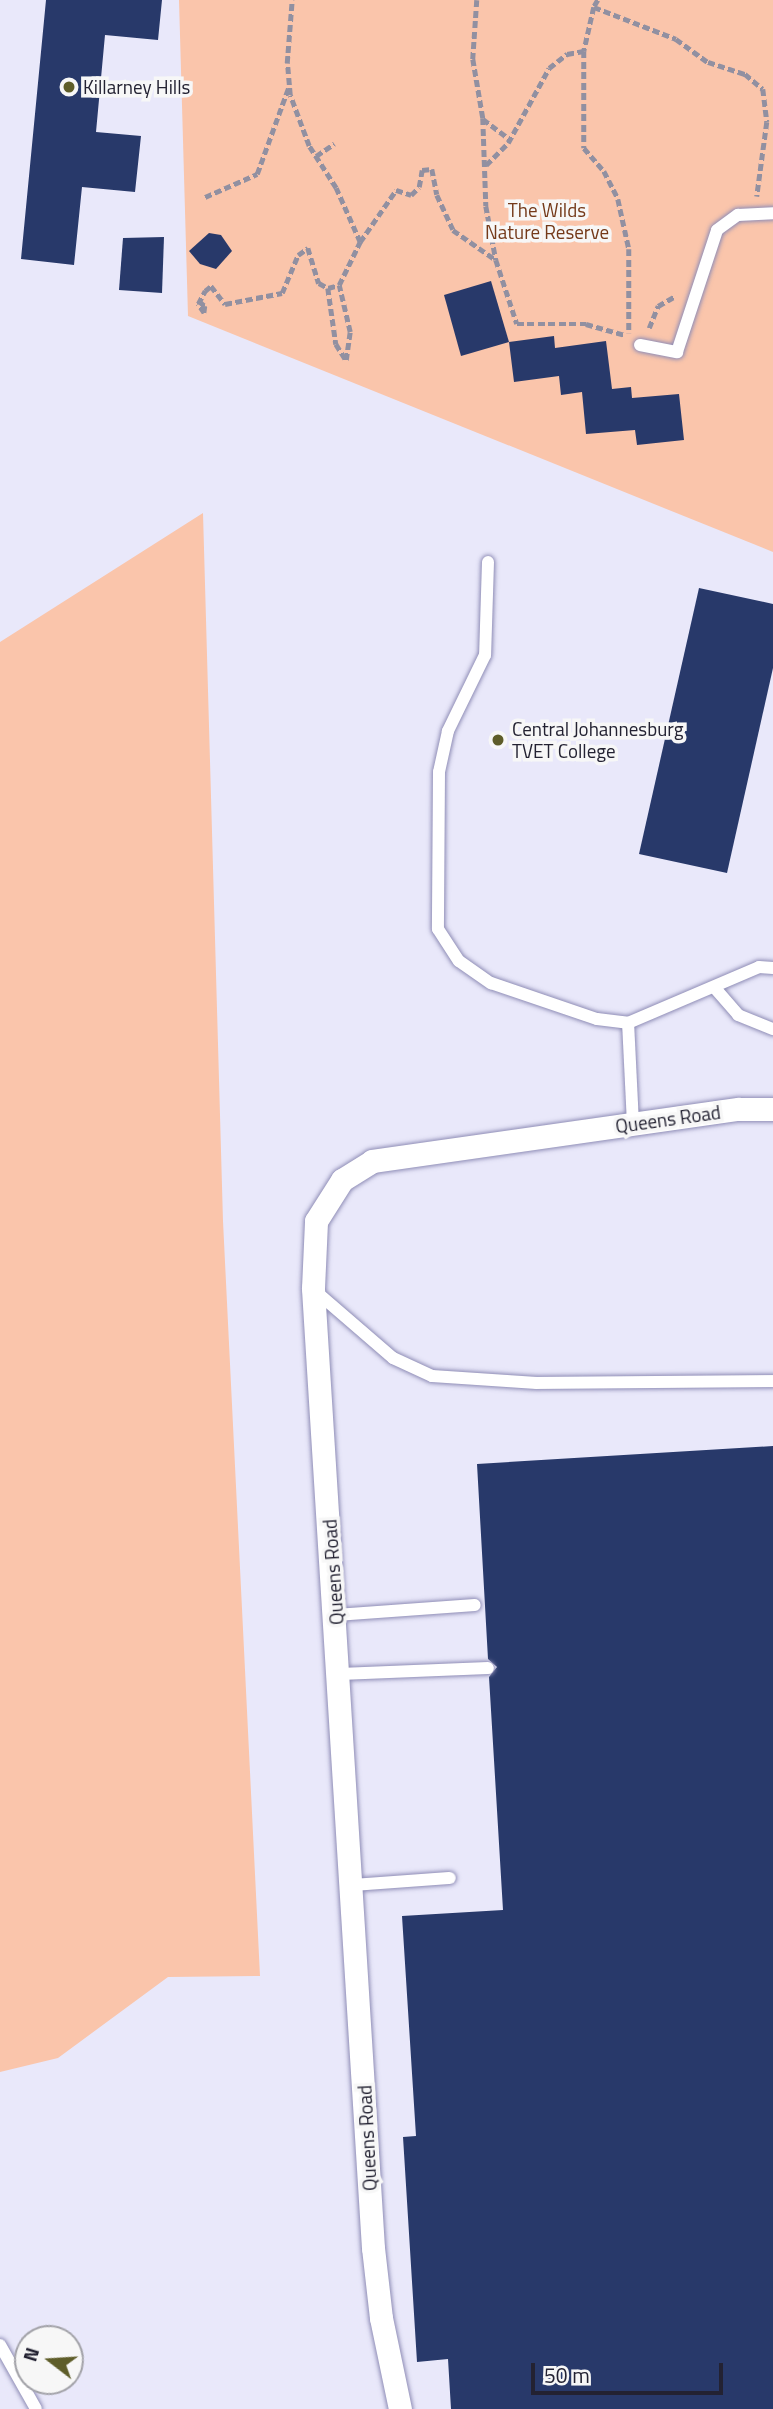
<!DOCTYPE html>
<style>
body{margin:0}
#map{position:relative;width:773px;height:2409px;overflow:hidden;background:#e9e8fa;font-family:"Titillium Web",sans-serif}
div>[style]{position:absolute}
.green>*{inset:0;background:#fac5ab}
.building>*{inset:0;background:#28396a}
.path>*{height:4.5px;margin-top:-2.25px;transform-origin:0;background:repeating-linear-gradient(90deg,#9190a1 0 7px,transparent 0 10.5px)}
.roads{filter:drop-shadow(0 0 2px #8f8db6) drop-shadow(0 0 2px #8f8db6)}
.lane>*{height:12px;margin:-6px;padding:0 6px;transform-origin:6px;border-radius:6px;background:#fff}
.street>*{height:23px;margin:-11.5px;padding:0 11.5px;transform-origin:11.5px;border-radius:11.5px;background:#fff}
.dots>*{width:19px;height:19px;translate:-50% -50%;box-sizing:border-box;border:4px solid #f7f7f7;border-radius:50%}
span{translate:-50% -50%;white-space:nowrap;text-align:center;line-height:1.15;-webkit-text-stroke:7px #f7f7f7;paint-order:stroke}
.poi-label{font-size:19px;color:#232232}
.left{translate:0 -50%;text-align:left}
.park-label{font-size:19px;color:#743919}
.street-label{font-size:19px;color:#232232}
.north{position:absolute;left:14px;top:2325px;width:70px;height:70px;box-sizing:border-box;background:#f7f7f7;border:2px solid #a2a2a8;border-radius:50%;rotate:287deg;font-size:19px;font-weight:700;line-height:28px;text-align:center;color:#232232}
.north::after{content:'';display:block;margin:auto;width:24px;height:32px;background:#5e5d29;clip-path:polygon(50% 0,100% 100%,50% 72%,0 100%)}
.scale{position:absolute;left:531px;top:2363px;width:192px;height:32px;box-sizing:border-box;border:4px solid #232232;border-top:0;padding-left:9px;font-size:21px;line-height:24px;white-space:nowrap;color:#232232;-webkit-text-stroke:5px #f7f7f7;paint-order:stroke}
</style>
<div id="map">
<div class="green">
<i style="clip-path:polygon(179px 0,773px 0,773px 552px,188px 316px)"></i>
<i style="clip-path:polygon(203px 513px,223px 1221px,260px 1976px,168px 1977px,58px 2058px,0 2072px,0 642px)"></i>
</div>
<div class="building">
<i style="clip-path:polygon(46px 0,162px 0,158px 40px,105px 35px,96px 132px,141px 136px,135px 192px,82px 187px,74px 265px,21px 259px)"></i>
<i style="clip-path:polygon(209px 233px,221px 235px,232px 251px,216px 269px,200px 264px,189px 251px)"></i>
<i style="clip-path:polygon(164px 237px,162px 293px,119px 290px,123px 238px)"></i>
<i style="clip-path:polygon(491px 281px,509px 342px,461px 356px,444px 295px)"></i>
<i style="clip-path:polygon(554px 336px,555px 348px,606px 341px,612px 389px,631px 387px,632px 398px,679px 394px,684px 440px,637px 445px,635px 430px,586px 434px,582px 392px,561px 395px,559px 376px,514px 382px,509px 342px)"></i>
<i style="clip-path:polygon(699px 588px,773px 604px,773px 668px,727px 873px,639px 854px)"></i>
<i style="clip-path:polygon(773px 1446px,773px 2409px,451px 2409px,448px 2359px,417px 2362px,403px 2137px,416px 2136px,402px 1916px,503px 1910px,489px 1677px,497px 1667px,488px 1659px,477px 1464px)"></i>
</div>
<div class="path">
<i style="left:477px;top:0;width:59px;rotate:93.9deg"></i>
<i style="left:473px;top:59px;width:60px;rotate:80.4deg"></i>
<i style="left:483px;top:118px;width:88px;rotate:88deg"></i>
<i style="left:486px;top:206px;width:55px;rotate:79.5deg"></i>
<i style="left:496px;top:260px;width:67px;rotate:71.8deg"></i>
<i style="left:517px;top:324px;width:69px"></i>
<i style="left:586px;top:324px;width:41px;rotate:15.8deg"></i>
<i style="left:598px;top:0;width:8px;rotate:120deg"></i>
<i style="left:594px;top:7px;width:88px;rotate:21.3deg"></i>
<i style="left:676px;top:39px;width:39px;rotate:36deg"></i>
<i style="left:708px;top:62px;width:39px;rotate:18deg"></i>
<i style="left:745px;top:74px;width:23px;rotate:40deg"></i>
<i style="left:763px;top:89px;width:33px;rotate:83deg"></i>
<i style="left:767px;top:122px;width:75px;rotate:97.7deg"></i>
<i style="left:594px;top:7px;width:45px;rotate:102.8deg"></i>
<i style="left:584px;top:51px;width:97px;rotate:90deg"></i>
<i style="left:584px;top:148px;width:30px;rotate:49deg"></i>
<i style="left:604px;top:171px;width:31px;rotate:63deg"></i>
<i style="left:618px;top:199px;width:51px;rotate:77.6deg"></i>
<i style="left:629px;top:249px;width:84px;rotate:90deg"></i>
<i style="left:483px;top:119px;width:34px;rotate:37deg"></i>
<i style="left:316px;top:156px;width:22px;rotate:-34deg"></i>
<i style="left:486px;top:165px;width:31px;rotate:-45deg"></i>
<i style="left:508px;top:143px;width:85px;rotate:-61.3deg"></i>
<i style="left:549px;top:68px;width:23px;rotate:-38deg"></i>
<i style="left:567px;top:54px;width:17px;rotate:-10deg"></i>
<i style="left:205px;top:197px;width:57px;rotate:-23.9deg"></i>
<i style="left:257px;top:174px;width:94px;rotate:-70deg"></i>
<i style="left:360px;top:242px;width:63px;rotate:-55.3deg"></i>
<i style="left:396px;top:190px;width:16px;rotate:18deg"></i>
<i style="left:411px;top:195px;width:11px;rotate:-45deg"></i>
<i style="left:419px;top:187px;width:17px;rotate:-80deg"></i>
<i style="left:422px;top:170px;width:10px;rotate:-6deg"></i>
<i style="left:432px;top:169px;width:26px;rotate:79deg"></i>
<i style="left:437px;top:195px;width:38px;rotate:65deg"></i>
<i style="left:453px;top:230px;width:52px;rotate:34.9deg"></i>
<i style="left:328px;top:288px;width:57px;rotate:81.9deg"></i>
<i style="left:336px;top:344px;width:19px;rotate:58deg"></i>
<i style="left:346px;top:360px;width:28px;rotate:-82deg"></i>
<i style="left:350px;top:332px;width:48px;rotate:-103.2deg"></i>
<i style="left:199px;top:301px;width:8px;rotate:40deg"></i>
<i style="left:205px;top:306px;width:7px;rotate:98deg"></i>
<i style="left:204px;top:313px;width:11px;rotate:-124deg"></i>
<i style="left:198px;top:304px;width:15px;rotate:-62deg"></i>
<i style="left:205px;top:291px;width:8px;rotate:-40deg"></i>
<i style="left:211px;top:286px;width:23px;rotate:52deg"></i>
<i style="left:225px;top:304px;width:58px;rotate:-10.9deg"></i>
<i style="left:282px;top:293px;width:41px;rotate:-67.2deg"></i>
<i style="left:298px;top:255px;width:12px;rotate:-35deg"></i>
<i style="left:308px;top:248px;width:37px;rotate:73deg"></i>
<i style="left:319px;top:283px;width:10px;rotate:29deg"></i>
<i style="left:328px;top:288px;width:11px;rotate:-15deg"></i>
<i style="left:339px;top:285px;width:48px;rotate:-64deg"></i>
<i style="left:360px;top:242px;width:59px;rotate:-114deg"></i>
<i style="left:336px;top:188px;width:50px;rotate:-122.7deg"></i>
<i style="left:309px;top:146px;width:54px;rotate:-110.4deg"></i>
<i style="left:290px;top:95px;width:32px;rotate:-95deg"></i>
<i style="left:287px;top:63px;width:63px;rotate:-85.5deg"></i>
<i style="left:649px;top:328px;width:24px;rotate:-68deg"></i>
<i style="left:658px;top:306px;width:20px;rotate:-30deg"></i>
</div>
<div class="roads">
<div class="lane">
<i style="left:640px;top:345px;width:38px;rotate:11deg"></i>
<i style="left:677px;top:352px;width:128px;rotate:-71.8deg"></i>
<i style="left:717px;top:230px;width:26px;rotate:-36deg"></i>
<i style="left:738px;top:215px;width:35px;rotate:-3deg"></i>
<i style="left:488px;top:562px;width:93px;rotate:91.8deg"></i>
<i style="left:485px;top:655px;width:85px;rotate:116deg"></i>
<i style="left:448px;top:731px;width:42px;rotate:102.4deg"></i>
<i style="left:439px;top:772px;width:157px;rotate:90.4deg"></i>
<i style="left:438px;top:929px;width:38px;rotate:57deg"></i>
<i style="left:459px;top:961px;width:39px;rotate:35deg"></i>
<i style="left:491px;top:983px;width:112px;rotate:18.8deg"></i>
<i style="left:597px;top:1019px;width:31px;rotate:7deg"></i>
<i style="left:714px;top:987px;width:37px;rotate:49deg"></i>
<i style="left:738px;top:1015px;width:38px;rotate:22deg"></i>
<i style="left:633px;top:1124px;width:101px;rotate:-92.8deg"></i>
<i style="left:628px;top:1023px;width:142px;rotate:-23.1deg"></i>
<i style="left:759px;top:967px;width:14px;rotate:4deg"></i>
<i style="left:313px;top:1289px;width:106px;rotate:40.8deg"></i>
<i style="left:393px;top:1358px;width:43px;rotate:24.8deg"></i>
<i style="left:432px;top:1376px;width:105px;rotate:3.8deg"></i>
<i style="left:537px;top:1383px;width:236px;rotate:-0.5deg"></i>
<i style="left:336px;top:1615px;width:139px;rotate:-4.1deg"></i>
<i style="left:340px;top:1674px;width:148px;rotate:-2.3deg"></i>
<i style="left:352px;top:1885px;width:98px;rotate:-4.1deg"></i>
<i style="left:0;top:2345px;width:73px;rotate:60.6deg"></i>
</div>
<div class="street">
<i style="left:400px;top:2409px;width:93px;rotate:-101.8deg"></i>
<i style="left:381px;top:2318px;width:70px;rotate:-96.5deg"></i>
<i style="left:373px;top:2248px;width:962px;rotate:-93.58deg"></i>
<i style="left:313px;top:1288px;width:67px;rotate:-87.4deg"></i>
<i style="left:316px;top:1221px;width:49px;rotate:-57.6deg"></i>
<i style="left:342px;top:1180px;width:36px;rotate:-32deg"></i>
<i style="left:372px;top:1161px;width:371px;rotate:-8.1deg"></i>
<i style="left:739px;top:1109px;width:34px"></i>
</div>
</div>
<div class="dots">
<i style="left:69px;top:87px;background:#5e5d29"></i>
<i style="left:498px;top:740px;background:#5e5d29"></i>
</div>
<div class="poi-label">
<span class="left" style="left:83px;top:87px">Killarney Hills</span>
<span class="left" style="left:512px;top:740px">Central Johannesburg<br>TVET College</span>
</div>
<div class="park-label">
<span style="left:547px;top:221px">The Wilds<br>Nature Reserve</span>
</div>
<div class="street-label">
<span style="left:668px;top:1119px;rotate:-8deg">Queens Road</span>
<span style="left:333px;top:1572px;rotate:-94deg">Queens Road</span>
<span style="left:367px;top:2138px;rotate:-93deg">Queens Road</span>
</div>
<div class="north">N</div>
<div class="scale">50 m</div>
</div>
